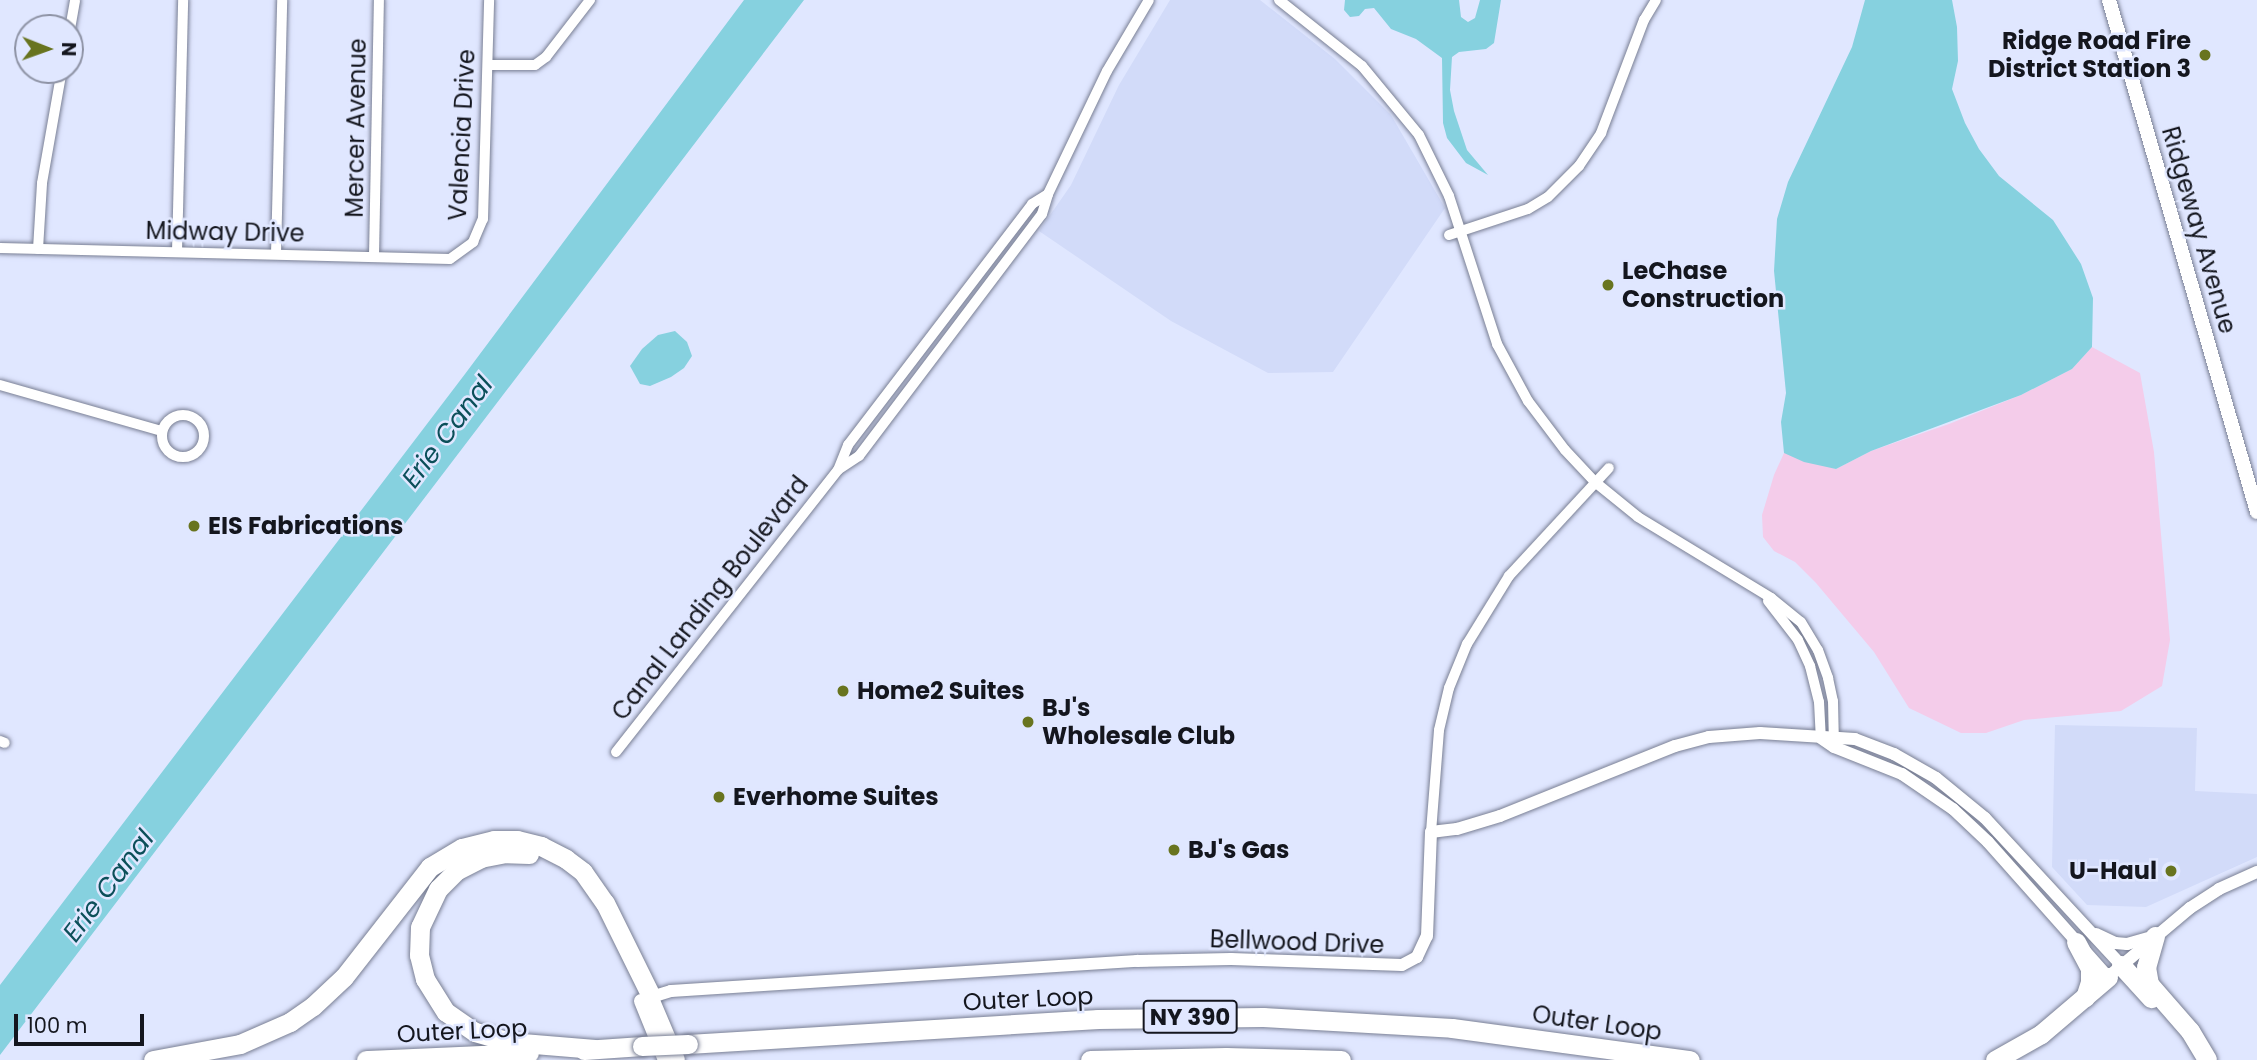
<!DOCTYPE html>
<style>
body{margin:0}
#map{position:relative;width:2257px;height:1060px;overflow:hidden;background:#e0e7ff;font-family:Poppins,sans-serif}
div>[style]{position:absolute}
.built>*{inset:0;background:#d2dbf9}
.green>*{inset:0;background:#f4ccea}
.water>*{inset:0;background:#86d1df}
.roads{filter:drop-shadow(0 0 2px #797f94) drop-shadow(0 0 2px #797f94)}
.minor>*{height:10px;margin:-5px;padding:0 5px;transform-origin:5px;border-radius:5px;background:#fff}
.minor>.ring{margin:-5px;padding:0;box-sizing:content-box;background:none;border:10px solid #fff;border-radius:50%}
.tertiary>*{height:12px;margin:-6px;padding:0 6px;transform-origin:6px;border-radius:6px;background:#fff}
.secondary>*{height:14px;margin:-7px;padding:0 7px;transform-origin:7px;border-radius:7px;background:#fff}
.motorway>*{height:19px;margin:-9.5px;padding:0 9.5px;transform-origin:9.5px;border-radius:9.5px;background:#fff}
.bridges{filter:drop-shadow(0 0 2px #797f94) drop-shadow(0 0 2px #797f94)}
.motorway-bridge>*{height:19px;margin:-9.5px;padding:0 9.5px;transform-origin:9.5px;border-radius:9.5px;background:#fff}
.dots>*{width:19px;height:19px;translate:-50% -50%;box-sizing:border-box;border:4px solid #e0e7ff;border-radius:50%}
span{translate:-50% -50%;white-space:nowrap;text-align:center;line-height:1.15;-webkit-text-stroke:5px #e0e7ff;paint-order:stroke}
.shield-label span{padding:2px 5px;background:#e0e7ff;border:2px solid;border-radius:5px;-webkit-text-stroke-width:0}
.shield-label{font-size:23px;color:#14161e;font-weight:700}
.poi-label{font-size:24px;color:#14161e;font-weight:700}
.right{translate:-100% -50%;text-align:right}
.left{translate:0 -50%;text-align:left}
.street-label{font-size:24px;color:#14161e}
.water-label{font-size:26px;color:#0b4f59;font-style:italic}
.north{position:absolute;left:14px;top:14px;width:70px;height:70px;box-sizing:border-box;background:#e0e7ff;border:2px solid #8e93a5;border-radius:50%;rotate:91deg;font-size:19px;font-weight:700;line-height:28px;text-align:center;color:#14161e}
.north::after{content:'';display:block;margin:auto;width:24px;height:32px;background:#68741f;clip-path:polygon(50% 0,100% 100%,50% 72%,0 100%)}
.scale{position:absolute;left:14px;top:1014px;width:130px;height:32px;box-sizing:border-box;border:4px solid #14161e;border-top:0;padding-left:9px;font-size:21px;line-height:24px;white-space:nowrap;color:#14161e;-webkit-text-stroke:5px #e0e7ff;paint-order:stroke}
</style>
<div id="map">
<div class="built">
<i style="clip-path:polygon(1170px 0,1260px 0,1335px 59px,1391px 115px,1445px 208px,1333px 372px,1268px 373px,1171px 321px,1039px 231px,1071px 185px,1119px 85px)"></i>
<i style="clip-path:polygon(2055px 725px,2197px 728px,2195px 791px,2257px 794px,2257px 857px,2146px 907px,2087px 905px,2052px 867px)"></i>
</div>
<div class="green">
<i style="clip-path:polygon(2092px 347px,2140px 373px,2154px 452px,2170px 640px,2162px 686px,2121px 711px,2024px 720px,1986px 733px,1961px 733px,1909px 708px,1874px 652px,1816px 583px,1795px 562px,1774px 551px,1763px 537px,1762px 515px,1774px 475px,1784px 453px,1789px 450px,1836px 469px,1871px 451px,1949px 424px,2021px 395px,2072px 369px)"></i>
</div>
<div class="water">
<i style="clip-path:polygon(744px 0,804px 0,0 1055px,0 985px,465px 374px)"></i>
<i style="clip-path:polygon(1345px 0,1459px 0,1461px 17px,1468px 22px,1475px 18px,1480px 0,1501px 0,1494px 43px,1486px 49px,1459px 52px,1452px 57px,1450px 90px,1454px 111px,1467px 150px,1488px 175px,1466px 163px,1447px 138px,1443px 123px,1442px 58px,1416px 39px,1391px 29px,1374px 8px,1365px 9px,1359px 16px,1350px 17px,1344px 10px)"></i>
<i style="clip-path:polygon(1865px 0,1952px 0,1957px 27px,1958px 61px,1952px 89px,1965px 123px,1979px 149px,1999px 176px,2053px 220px,2081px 264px,2093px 298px,2092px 347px,2072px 369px,2021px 395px,1871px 451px,1836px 469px,1804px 462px,1784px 453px,1781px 422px,1786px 393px,1774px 271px,1777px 219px,1788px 182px,1852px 47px)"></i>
<i style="clip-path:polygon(675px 331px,687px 342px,692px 356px,684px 368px,671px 377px,650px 386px,640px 384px,630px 366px,642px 349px,658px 335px)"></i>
</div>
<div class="roads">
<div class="minor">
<i style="left:1279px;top:0;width:106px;rotate:38.5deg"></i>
<i style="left:1362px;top:66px;width:89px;rotate:50.4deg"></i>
<i style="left:1419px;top:135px;width:68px;rotate:63.8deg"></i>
<i style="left:1449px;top:196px;width:156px;rotate:72deg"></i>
<i style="left:1497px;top:344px;width:65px;rotate:61.5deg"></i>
<i style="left:1528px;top:401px;width:61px;rotate:52.9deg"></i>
<i style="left:1565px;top:450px;width:44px;rotate:46.8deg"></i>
<i style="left:1595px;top:482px;width:55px;rotate:39.1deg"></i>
<i style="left:1638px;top:517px;width:156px;rotate:31.3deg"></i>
<i style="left:1771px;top:598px;width:38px;rotate:39deg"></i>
<i style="left:1801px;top:622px;width:33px;rotate:59deg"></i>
<i style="left:1818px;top:650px;width:30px;rotate:70deg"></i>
<i style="left:1828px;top:678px;width:24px;rotate:78deg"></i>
<i style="left:1833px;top:701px;width:45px;rotate:88.7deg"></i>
<i style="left:70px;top:29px;width:29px;rotate:-80deg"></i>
<i style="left:488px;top:65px;width:47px"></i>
<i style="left:535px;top:65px;width:14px;rotate:-36deg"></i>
<i style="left:546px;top:57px;width:72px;rotate:-52.3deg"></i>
<i style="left:1449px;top:235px;width:83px;rotate:-18.2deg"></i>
<i style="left:1528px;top:209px;width:23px;rotate:-31deg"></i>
<i style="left:1548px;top:197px;width:44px;rotate:-45deg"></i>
<i style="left:1579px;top:166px;width:40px;rotate:-56deg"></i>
<i style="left:1601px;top:133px;width:121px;rotate:-69.2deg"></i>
<i style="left:1644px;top:20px;width:23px;rotate:-59deg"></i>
<i style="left:0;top:248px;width:450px;rotate:1.4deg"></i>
<i style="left:450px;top:259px;width:29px;rotate:-36deg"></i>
<i style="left:473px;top:242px;width:25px;rotate:-67deg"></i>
<i style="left:483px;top:219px;width:219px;rotate:-88.4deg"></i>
<i style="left:38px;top:249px;width:66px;rotate:-86.5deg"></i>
<i style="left:42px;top:183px;width:115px;rotate:-80deg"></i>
<i style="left:177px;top:252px;width:252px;rotate:-88.6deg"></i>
<i style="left:276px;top:254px;width:254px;rotate:-88.6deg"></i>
<i style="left:374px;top:256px;width:256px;rotate:-88.9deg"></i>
<i style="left:0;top:385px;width:168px;rotate:15.9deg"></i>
<i class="ring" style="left:162px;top:415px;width:32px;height:32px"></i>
<i style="left:839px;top:469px;width:24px;rotate:-33deg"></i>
<i style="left:859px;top:456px;width:303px;rotate:-52.9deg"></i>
<i style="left:1042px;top:214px;width:21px;rotate:-73deg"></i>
<i style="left:1048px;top:194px;width:136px;rotate:-64.4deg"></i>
<i style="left:1107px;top:71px;width:82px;rotate:-59.4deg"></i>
<i style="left:1768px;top:601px;width:49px;rotate:52.4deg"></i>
<i style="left:1798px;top:640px;width:29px;rotate:65deg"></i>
<i style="left:1810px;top:666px;width:37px;rotate:76deg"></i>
<i style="left:1819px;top:702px;width:36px;rotate:87deg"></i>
<i style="left:0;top:741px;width:5px;rotate:22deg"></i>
<i style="left:616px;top:752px;width:359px;rotate:-51.8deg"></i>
<i style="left:838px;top:470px;width:27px;rotate:-68deg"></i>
<i style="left:848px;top:445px;width:303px;rotate:-52.6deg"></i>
<i style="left:1032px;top:204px;width:19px;rotate:-32deg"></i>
<i style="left:1431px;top:832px;width:102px;rotate:-85.5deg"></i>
<i style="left:1439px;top:730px;width:43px;rotate:-76.6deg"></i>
<i style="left:1449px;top:688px;width:48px;rotate:-67.8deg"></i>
<i style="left:1467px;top:644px;width:80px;rotate:-58.3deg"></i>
<i style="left:1509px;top:576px;width:147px;rotate:-47.2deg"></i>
</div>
<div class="tertiary">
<i style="left:1821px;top:738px;width:16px;rotate:35deg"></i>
<i style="left:1834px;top:747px;width:73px;rotate:21.7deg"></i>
<i style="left:1902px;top:774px;width:62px;rotate:34.5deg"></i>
<i style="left:1953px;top:809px;width:48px;rotate:43.3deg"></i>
<i style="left:1988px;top:842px;width:181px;rotate:48.4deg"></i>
<i style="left:2108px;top:977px;width:107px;rotate:-40.1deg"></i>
<i style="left:2190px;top:908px;width:35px;rotate:-33deg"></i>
<i style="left:2219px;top:889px;width:42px;rotate:-24.1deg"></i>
<i style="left:2096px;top:934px;width:21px;rotate:25deg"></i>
<i style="left:2115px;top:943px;width:12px;rotate:5deg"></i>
<i style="left:2127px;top:944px;width:22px;rotate:-16deg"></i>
<i style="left:645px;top:999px;width:27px;rotate:-17deg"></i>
<i style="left:671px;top:991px;width:467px;rotate:-3.7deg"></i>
<i style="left:1137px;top:961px;width:94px;rotate:-1.2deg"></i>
<i style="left:1231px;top:959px;width:171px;rotate:2deg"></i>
<i style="left:1402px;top:965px;width:17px;rotate:-28deg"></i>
<i style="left:1417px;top:957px;width:23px;rotate:-65deg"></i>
<i style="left:1427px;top:936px;width:104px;rotate:-87.8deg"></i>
<i style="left:1431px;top:832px;width:26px;rotate:-7deg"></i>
<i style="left:1457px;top:829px;width:45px;rotate:-16.8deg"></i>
<i style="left:1500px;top:816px;width:188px;rotate:-21.8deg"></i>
<i style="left:1675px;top:746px;width:35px;rotate:-15deg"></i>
<i style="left:1709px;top:737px;width:51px;rotate:-4.5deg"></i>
<i style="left:1760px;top:733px;width:95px;rotate:3.6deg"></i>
<i style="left:1855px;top:739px;width:42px;rotate:21deg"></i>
<i style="left:1894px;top:754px;width:48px;rotate:29.7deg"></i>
<i style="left:1936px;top:778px;width:63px;rotate:39.2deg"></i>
<i style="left:1985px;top:818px;width:200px;rotate:47.2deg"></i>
</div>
<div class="secondary">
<i style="left:2109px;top:0;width:533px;rotate:73.88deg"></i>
<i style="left:651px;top:996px;width:69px;rotate:67.1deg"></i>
<i style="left:641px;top:1001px;width:64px;rotate:67.9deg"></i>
</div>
<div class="motorway">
<i style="left:529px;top:854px;width:23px;rotate:-178deg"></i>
<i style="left:506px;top:853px;width:25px;rotate:169deg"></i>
<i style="left:481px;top:858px;width:28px;rotate:153deg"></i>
<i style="left:456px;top:871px;width:25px;rotate:135deg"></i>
<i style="left:438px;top:889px;width:42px;rotate:115.3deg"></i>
<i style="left:420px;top:927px;width:28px;rotate:92deg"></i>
<i style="left:419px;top:955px;width:25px;rotate:76deg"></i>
<i style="left:425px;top:979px;width:39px;rotate:58deg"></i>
<i style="left:446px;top:1012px;width:35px;rotate:35deg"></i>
<i style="left:475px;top:1032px;width:36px;rotate:16deg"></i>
<i style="left:510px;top:1042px;width:85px;rotate:4.7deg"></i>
<i style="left:2155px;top:936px;width:32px;rotate:106deg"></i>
<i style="left:2146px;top:967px;width:17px;rotate:80deg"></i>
<i style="left:2149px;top:984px;width:62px;rotate:48.9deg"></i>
<i style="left:2190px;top:1031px;width:33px;rotate:59deg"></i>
<i style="left:2076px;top:942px;width:30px;rotate:62deg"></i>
<i style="left:2090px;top:968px;width:14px;rotate:90deg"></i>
<i style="left:2090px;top:982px;width:16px;rotate:108deg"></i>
<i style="left:2121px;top:965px;width:45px;rotate:47.7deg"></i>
<i style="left:688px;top:1044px;width:411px;rotate:-3.5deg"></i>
<i style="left:1098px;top:1019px;width:165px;rotate:-0.7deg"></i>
<i style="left:1263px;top:1017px;width:189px;rotate:3.3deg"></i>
<i style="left:1452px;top:1028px;width:240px;rotate:7.7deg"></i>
<i style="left:584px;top:1050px;width:58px;rotate:-3.9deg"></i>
<i style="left:153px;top:1060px;width:88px;rotate:-10.4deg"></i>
<i style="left:240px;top:1044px;width:55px;rotate:-23.7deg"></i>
<i style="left:290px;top:1022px;width:28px;rotate:-35deg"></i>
<i style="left:313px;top:1006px;width:42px;rotate:-43.1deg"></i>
<i style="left:344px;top:977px;width:140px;rotate:-52deg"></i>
<i style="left:430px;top:867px;width:37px;rotate:-31deg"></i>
<i style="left:462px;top:848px;width:33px;rotate:-14deg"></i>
<i style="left:494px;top:840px;width:23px"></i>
<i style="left:517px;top:840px;width:25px;rotate:14deg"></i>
<i style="left:541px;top:846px;width:28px;rotate:27deg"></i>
<i style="left:566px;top:859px;width:21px;rotate:37deg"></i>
<i style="left:583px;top:872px;width:38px;rotate:55deg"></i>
<i style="left:605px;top:903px;width:104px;rotate:63.7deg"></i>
<i style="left:366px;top:1060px;width:163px;rotate:-2.5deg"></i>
<i style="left:1090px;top:1060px;width:136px;rotate:-1.3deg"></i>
<i style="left:1226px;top:1057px;width:115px;rotate:1.5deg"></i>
<i style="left:1995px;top:1060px;width:53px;rotate:-29.5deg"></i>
<i style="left:2041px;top:1034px;width:88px;rotate:-40.4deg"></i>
</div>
</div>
<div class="bridges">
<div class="motorway-bridge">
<i style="left:642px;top:1046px;width:46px;rotate:-2.5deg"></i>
</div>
</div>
<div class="dots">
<i style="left:2205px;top:55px;background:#68741f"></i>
<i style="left:1608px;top:285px;background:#68741f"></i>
<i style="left:194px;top:526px;background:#68741f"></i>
<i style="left:843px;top:691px;background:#68741f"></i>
<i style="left:1028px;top:722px;background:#68741f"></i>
<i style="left:719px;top:797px;background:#68741f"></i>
<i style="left:1174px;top:850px;background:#68741f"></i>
<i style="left:2171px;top:871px;background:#68741f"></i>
</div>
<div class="shield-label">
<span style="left:1190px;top:1017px">NY 390</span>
</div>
<div class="poi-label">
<span class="right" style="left:2191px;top:55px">Ridge Road Fire<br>District Station 3</span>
<span class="left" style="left:1622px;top:285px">LeChase<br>Construction</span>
<span class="left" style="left:208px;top:526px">EIS Fabrications</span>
<span class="left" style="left:857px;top:691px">Home2 Suites</span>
<span class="left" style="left:1042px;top:722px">BJ's<br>Wholesale Club</span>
<span class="left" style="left:733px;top:797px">Everhome Suites</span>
<span class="left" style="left:1188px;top:850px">BJ's Gas</span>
<span class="right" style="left:2157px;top:871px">U-Haul</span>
</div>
<div class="street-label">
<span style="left:356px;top:128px;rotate:-89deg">Mercer Avenue</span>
<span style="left:462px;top:135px;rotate:-87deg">Valencia Drive</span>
<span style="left:2199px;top:230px;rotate:74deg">Ridgeway Avenue</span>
<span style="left:225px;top:232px;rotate:1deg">Midway Drive</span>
<span style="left:710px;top:598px;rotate:-52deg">Canal Landing Boulevard</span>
<span style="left:1297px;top:942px;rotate:2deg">Bellwood Drive</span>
<span style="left:1028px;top:999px;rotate:-3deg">Outer Loop</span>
<span style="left:1597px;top:1023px;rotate:8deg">Outer Loop</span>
<span style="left:462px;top:1031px;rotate:-3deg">Outer Loop</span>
</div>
<div class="water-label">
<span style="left:448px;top:432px;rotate:-53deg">Erie Canal</span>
<span style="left:109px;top:886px;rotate:-53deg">Erie Canal</span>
</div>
<div class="north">N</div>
<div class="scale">100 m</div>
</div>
